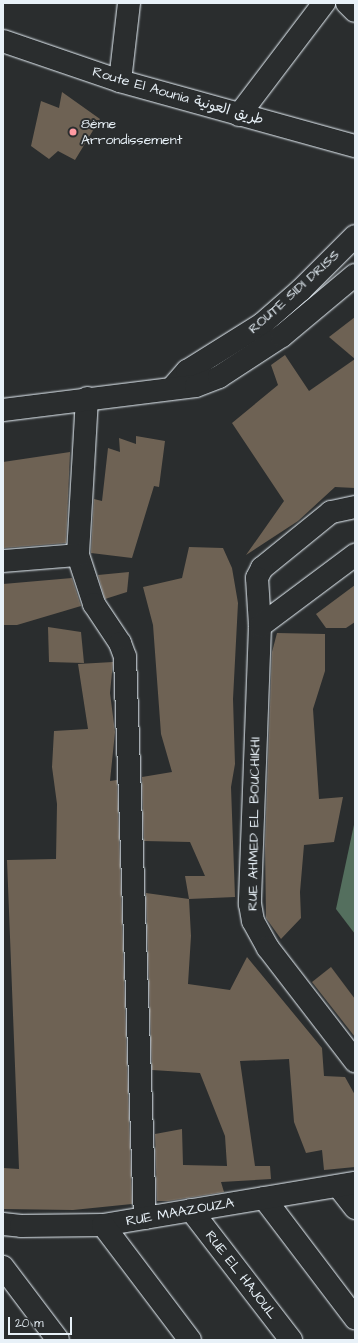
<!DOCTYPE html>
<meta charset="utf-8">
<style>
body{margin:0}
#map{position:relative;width:358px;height:1343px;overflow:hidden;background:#2a2d2e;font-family:"Architects Daughter","Playpen Sans Arabic",sans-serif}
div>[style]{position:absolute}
.green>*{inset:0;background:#546f5e}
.building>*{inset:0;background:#6e6254}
.roads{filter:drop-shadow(0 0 1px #e8f1f8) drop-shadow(0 0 1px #e8f1f8)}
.minor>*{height:22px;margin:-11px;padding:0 11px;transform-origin:11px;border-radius:11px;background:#2a2d2e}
.tertiary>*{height:22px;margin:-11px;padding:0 11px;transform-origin:11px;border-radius:11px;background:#2a2d2e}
.dots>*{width:11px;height:11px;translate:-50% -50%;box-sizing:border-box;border:2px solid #2a2d2e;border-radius:50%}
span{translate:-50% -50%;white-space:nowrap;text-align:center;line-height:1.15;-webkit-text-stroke:4px #2a2d2e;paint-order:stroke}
.street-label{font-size:14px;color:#e8f1f8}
.poi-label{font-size:14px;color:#e8f1f8}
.left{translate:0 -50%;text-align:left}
.frame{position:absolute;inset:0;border:4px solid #e8f1f8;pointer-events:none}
.scale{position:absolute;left:8px;top:1317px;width:64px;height:18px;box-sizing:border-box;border:2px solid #e8f1f8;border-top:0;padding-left:5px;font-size:12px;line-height:14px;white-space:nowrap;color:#e8f1f8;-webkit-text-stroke:3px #2a2d2e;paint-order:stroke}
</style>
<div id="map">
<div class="green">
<i style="clip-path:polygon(355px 820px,355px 934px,336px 909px)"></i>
</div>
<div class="building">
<i style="clip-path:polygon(62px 92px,100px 119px,75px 160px,58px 151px,49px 159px,31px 146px,41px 101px,59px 108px)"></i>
<i style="clip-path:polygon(355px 317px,355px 359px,329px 337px)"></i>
<i style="clip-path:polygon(285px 355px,309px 391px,355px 359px,355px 488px,335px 487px,298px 521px,246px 555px,284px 501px,232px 423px,278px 385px,271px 365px)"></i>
<i style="clip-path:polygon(136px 436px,165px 441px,159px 487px,154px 486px,132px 558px,91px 553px,94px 499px,102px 501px,108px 448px,120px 452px,119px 438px,136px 444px)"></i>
<i style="clip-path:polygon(70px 452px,66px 543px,3px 548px,3px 462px)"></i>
<i style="clip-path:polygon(189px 547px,223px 548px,232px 568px,238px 603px,233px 699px,235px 764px,231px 787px,235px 897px,189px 899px,185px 876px,205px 876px,190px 842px,144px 841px,142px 777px,172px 772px,161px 734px,153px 625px,143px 587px,182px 578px)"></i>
<i style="clip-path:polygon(129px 572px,127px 592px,105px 599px,98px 575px)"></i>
<i style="clip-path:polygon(72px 578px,81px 606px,17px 625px,3px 625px,3px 584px)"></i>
<i style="clip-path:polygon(355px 585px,355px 622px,346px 628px,326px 628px,316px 614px)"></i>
<i style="clip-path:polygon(48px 627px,81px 632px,84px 663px,49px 662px)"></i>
<i style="clip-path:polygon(277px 633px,325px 634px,325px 671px,313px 709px,319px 799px,343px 797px,334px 842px,304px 845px,300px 892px,301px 918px,281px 939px,266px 918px,265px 845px,272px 652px)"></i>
<i style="clip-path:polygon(113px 662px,110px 693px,115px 732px,110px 781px,117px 780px,132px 1204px,73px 1210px,3px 1209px,3px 1168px,19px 1169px,7px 860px,56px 859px,57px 804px,52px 767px,54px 731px,88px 729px,78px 664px)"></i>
<i style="clip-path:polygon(146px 893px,189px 899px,191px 936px,188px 984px,230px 990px,247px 957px,322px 1048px,324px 1076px,345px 1077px,355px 1095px,355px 1167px,324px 1170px,322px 1150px,306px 1153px,294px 1122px,289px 1059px,240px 1061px,255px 1166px,270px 1166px,271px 1179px,221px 1182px,224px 1192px,168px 1201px,157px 1201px,155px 1134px,182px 1129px,183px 1165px,227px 1166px,225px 1136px,200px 1073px,152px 1070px)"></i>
<i style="clip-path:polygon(331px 967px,355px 999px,355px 1037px,312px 982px)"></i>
</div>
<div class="roads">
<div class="minor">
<i style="left:347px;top:3px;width:11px;rotate:45deg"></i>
<i style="left:120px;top:81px;width:79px;rotate:-83.4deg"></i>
<i style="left:239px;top:115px;width:141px;rotate:-52.8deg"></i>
<i style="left:87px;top:398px;width:157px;rotate:93.3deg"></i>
<i style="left:78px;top:555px;width:52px;rotate:71.9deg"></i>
<i style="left:94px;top:604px;width:47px;rotate:56.3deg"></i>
<i style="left:120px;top:643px;width:15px;rotate:70deg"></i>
<i style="left:125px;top:657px;width:561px;rotate:87.96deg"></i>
<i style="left:355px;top:507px;width:25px;rotate:168deg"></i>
<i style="left:331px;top:512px;width:89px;rotate:140.9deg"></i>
<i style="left:262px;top:568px;width:11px;rotate:117deg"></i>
<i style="left:257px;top:578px;width:48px;rotate:86.4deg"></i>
<i style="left:260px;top:626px;width:278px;rotate:92.1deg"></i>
<i style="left:250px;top:904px;width:17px;rotate:80deg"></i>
<i style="left:253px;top:921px;width:31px;rotate:61deg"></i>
<i style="left:268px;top:948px;width:143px;rotate:52.4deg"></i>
<i style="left:3px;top:561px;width:75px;rotate:-4.6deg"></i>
<i style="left:260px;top:626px;width:119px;rotate:-36.8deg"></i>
<i style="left:338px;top:1186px;width:28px;rotate:52deg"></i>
<i style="left:264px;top:1198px;width:151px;rotate:52.8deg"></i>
<i style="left:191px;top:1210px;width:164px;rotate:52.4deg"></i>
<i style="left:3px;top:1224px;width:18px;rotate:6deg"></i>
<i style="left:21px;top:1226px;width:82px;rotate:-0.7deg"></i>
<i style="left:103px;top:1225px;width:255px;rotate:-9.5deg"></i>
<i style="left:103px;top:1225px;width:144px;rotate:52.9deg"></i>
<i style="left:3px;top:1267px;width:91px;rotate:53deg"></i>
</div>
<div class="tertiary">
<i style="left:3px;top:41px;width:124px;rotate:18.9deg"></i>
<i style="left:120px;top:81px;width:244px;rotate:15.5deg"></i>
<i style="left:172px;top:388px;width:23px;rotate:-49deg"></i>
<i style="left:187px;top:371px;width:89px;rotate:-32.1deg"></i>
<i style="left:262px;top:324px;width:52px;rotate:-41.1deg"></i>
<i style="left:301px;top:290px;width:76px;rotate:-45deg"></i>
<i style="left:3px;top:410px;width:194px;rotate:-7.1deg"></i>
<i style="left:196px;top:386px;width:25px;rotate:-21deg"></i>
<i style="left:219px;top:377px;width:75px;rotate:-33.1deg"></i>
<i style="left:282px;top:336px;width:95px;rotate:-39.9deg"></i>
</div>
</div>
<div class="dots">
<i style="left:73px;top:132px;background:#ff9aa2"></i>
</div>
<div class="street-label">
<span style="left:178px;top:96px;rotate:16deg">Route El Aounia طريق العونية</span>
<span style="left:294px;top:292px;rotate:-42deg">ROUTE SIDI DRISS</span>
<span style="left:254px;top:824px;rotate:-89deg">RUE AHMED EL BOUCHIKHI</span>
<span style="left:180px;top:1212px;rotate:-10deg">RUE MAAZOUZA</span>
<span style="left:241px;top:1275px;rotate:52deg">RUE EL HAJOUL</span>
</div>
<div class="poi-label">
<span class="left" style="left:81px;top:132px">8ème<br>Arrondissement</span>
</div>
<div class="frame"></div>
<div class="scale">20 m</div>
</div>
